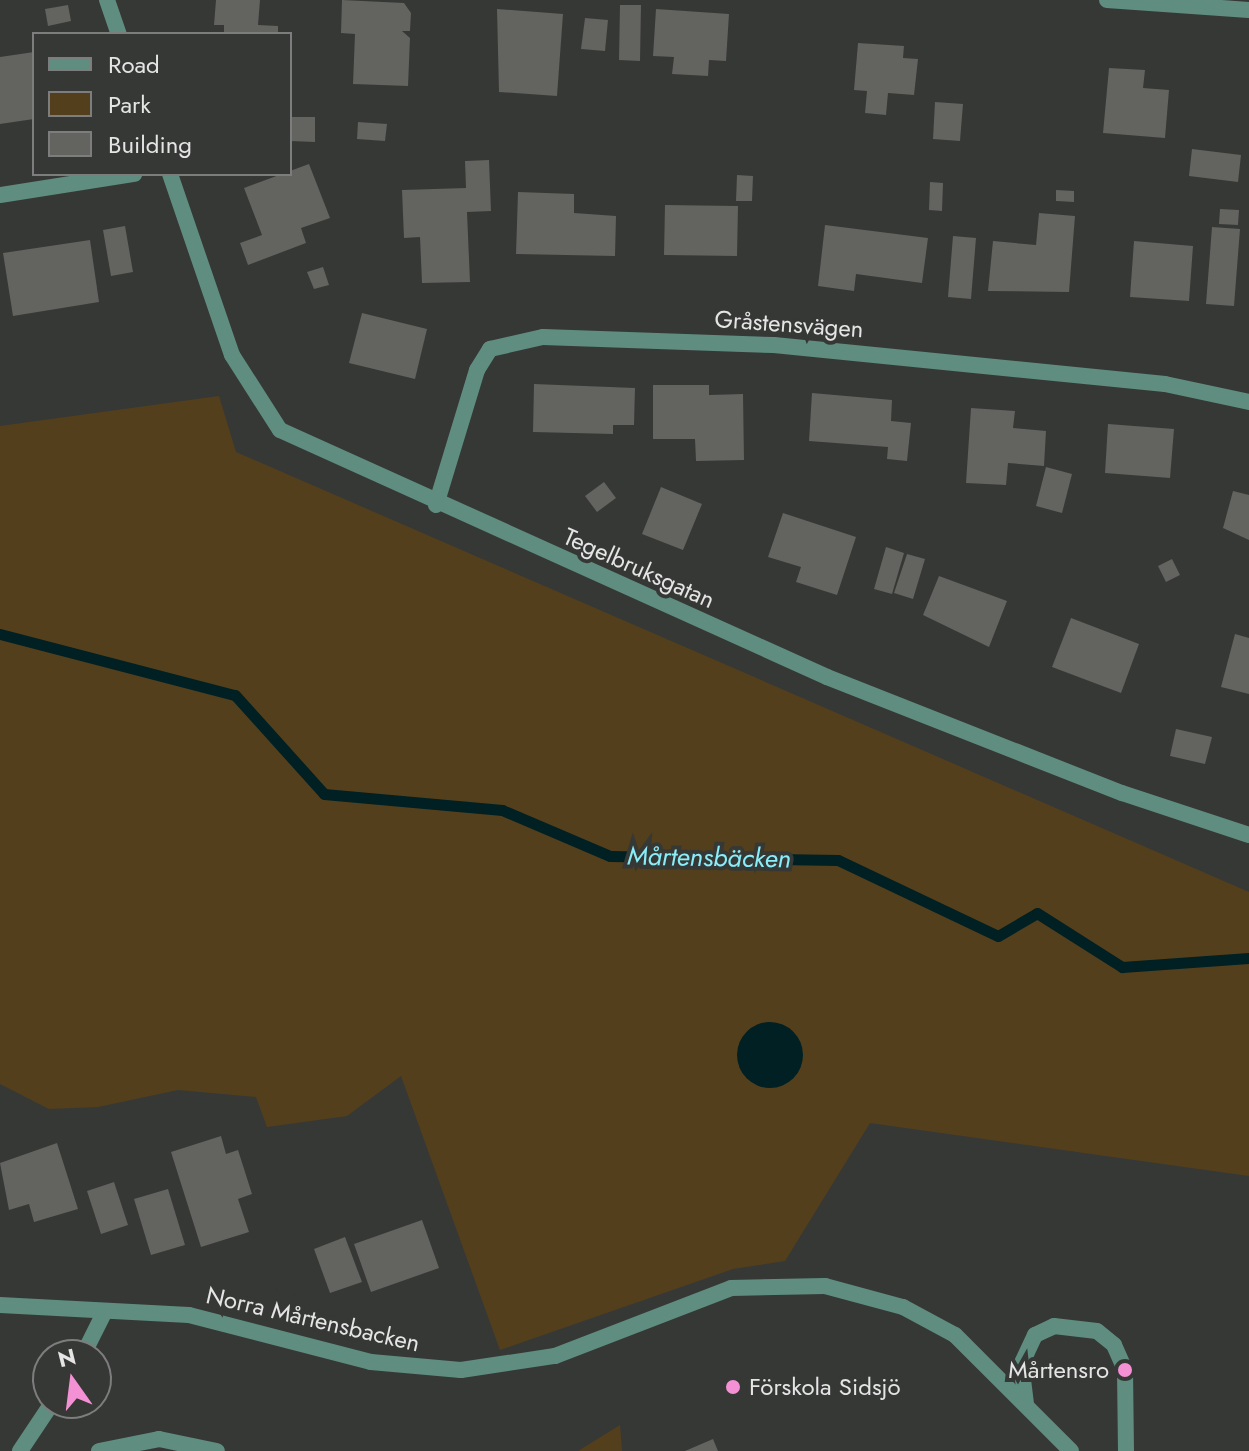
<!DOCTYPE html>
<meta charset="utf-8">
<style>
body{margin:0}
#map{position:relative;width:1249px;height:1451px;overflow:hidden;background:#363836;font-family:Jost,sans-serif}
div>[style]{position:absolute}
.green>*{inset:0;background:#543f1d}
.water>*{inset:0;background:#002023}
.round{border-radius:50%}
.stream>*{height:11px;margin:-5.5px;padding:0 5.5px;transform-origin:5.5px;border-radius:5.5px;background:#002023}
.building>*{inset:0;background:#636360}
.lane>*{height:16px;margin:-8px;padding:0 8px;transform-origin:8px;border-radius:8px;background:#5f8e80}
.street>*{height:16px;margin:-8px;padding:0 8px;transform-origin:8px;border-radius:8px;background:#5f8e80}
.dots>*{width:22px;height:22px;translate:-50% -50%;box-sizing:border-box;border:4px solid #363836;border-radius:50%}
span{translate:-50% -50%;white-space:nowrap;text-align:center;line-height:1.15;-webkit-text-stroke:8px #363836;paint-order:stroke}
.street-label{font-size:24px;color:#e4e5e4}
.poi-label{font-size:24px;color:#e4e5e4}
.right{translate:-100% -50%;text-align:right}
.left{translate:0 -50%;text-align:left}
.water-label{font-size:26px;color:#8aeef9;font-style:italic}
.legend{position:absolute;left:32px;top:32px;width:260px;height:144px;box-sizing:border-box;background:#363836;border:2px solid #7c7d7c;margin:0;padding:10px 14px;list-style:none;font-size:24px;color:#e4e5e4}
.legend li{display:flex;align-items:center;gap:16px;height:40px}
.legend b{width:40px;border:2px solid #7c7d7c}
.north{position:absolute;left:32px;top:1339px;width:80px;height:80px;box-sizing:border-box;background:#363836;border:2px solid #7c7d7c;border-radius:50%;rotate:346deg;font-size:22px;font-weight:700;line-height:32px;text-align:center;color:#e4e5e4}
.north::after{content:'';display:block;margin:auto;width:28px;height:36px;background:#f491d4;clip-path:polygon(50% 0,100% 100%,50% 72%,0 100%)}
</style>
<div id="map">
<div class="green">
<i style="clip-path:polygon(219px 396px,236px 452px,1249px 892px,1249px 1176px,870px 1123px,785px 1261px,733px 1269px,500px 1350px,401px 1076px,347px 1116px,267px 1127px,256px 1097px,178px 1090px,98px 1107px,49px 1109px,0 1084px,0 426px)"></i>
<i style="clip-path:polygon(620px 1425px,622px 1451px,578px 1451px)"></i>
</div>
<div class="water">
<i class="round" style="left:737px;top:1022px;width:66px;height:66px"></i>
</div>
<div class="stream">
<i style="left:0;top:634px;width:243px;rotate:14.6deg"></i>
<i style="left:235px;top:695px;width:133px;rotate:48deg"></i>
<i style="left:324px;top:794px;width:179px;rotate:5.1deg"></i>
<i style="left:502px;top:810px;width:117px;rotate:23.1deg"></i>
<i style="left:610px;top:856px;width:228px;rotate:1deg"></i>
<i style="left:838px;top:860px;width:177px;rotate:25.4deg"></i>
<i style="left:998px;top:936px;width:45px;rotate:-30.5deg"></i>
<i style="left:1037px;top:913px;width:101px;rotate:32.4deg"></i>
<i style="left:1122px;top:967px;width:127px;rotate:-4.1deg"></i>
</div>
<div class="building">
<i style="clip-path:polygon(216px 0,260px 0,258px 25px,278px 26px,278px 34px,224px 34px,224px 25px,214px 25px)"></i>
<i style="clip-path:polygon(342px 0,404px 3px,411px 13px,410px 31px,402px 31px,410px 38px,408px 86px,353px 84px,355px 34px,341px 33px)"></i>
<i style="clip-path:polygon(68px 5px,71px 21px,48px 26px,45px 9px)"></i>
<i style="clip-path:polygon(620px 5px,641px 5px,640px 61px,619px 60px)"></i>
<i style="clip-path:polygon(497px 9px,563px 14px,557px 96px,499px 92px)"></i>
<i style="clip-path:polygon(656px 9px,729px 14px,726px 61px,709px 60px,708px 76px,672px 74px,674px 57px,653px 56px)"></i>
<i style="clip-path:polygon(585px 18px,608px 20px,605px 51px,581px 49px)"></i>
<i style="clip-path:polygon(858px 43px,904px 46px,903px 58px,918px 59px,914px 95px,888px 93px,886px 115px,865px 113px,867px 91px,854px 90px)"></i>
<i style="clip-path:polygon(34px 52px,34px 119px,0 124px,0 57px)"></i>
<i style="clip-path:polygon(1109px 68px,1145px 70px,1143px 88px,1169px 90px,1165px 138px,1103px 133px)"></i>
<i style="clip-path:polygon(935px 102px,963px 104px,960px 141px,933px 139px)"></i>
<i style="clip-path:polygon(290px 117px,315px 117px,315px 142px,290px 141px)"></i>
<i style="clip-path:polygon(358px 122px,387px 124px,385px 141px,357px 139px)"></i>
<i style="clip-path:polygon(1192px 149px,1241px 155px,1238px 182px,1189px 176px)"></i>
<i style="clip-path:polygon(489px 160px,491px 211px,467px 212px,470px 282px,422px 283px,420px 237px,404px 238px,402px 190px,466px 188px,465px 161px)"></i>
<i style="clip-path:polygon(309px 164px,330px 218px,301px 228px,306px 243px,248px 265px,240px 243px,262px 235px,244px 188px)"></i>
<i style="clip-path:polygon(737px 175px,753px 176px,752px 201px,736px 201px)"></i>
<i style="clip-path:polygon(930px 182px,943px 183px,942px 211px,929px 210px)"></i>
<i style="clip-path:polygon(1056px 190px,1074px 191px,1074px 202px,1056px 201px)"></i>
<i style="clip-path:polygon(518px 192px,574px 194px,574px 213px,616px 216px,615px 256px,516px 254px)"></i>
<i style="clip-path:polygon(665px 205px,738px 206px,737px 256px,664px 255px)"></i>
<i style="clip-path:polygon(1220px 209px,1239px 210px,1238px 225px,1219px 224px)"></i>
<i style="clip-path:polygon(1039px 213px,1075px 216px,1069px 292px,988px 291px,993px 241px,1036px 245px)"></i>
<i style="clip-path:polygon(825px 225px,928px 238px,922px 283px,856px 274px,854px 291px,818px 286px)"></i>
<i style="clip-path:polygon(125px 226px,133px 272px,111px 276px,103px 230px)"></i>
<i style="clip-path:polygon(1212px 227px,1240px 229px,1234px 306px,1206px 304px)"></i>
<i style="clip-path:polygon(953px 236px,976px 238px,971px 299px,948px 297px)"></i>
<i style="clip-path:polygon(90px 240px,99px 302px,13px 316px,3px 253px)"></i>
<i style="clip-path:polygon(1134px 241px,1193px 246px,1189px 301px,1130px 297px)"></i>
<i style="clip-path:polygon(323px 267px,329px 285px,314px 289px,307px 272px)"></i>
<i style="clip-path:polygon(362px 313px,427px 329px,415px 379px,349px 363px)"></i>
<i style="clip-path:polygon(534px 384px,635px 388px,634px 425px,613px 425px,613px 434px,533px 432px)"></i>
<i style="clip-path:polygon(653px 385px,709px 385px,709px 395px,743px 394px,744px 460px,696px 461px,695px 439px,653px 439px)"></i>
<i style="clip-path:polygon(812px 393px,892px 400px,891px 421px,911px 423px,907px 461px,887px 459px,888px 447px,809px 441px)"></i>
<i style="clip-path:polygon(971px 408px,1015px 411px,1013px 428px,1046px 431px,1044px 466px,1008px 463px,1006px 485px,966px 483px)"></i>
<i style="clip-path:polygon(1108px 424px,1174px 429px,1170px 478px,1105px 473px)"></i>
<i style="clip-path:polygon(1046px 467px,1072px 474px,1062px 513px,1036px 506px)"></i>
<i style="clip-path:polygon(604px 482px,616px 498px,597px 512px,585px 496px)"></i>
<i style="clip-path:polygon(661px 487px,702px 504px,683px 550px,642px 534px)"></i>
<i style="clip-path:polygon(1233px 491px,1249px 495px,1249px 540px,1223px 528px)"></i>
<i style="clip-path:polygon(783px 513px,856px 537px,837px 595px,796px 582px,801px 567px,768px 557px)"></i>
<i style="clip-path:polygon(886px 547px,904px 553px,892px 594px,874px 589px)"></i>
<i style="clip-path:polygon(907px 554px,925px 559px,913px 599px,894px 593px)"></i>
<i style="clip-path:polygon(1172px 559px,1180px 575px,1166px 582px,1158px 566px)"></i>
<i style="clip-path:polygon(939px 576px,1007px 601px,989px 647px,923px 615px)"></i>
<i style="clip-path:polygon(1071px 618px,1139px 644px,1121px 693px,1052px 667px)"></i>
<i style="clip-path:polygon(1235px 634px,1249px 638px,1249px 694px,1221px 687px)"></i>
<i style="clip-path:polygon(1176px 729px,1212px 737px,1205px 764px,1170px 756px)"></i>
<i style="clip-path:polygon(221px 1136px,226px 1154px,238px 1150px,252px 1194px,238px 1199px,249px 1232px,201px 1247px,171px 1152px)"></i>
<i style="clip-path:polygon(57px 1143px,78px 1209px,34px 1222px,29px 1204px,9px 1210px,0 1163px)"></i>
<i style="clip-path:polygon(114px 1182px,128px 1225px,101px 1234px,87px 1191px)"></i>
<i style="clip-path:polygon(168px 1189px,185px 1245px,151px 1255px,134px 1199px)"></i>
<i style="clip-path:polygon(422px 1220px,439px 1268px,371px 1292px,354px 1244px)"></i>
<i style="clip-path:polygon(345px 1237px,362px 1282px,330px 1293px,314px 1249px)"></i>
<i style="clip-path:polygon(713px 1439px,718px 1451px,685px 1451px)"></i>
</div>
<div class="lane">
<i style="left:1026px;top:1404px;width:39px;rotate:-97deg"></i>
<i style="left:1021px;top:1365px;width:33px;rotate:-65deg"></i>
<i style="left:1035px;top:1335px;width:21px;rotate:-25deg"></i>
<i style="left:1054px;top:1326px;width:43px;rotate:6.6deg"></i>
<i style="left:1097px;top:1331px;width:22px;rotate:39deg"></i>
<i style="left:1114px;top:1345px;width:27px;rotate:66deg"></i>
<i style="left:1125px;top:1370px;width:81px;rotate:89.3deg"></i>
<i style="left:99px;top:1451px;width:61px;rotate:-11.3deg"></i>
<i style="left:159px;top:1439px;width:59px;rotate:11.7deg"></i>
</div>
<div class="street">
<i style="left:107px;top:0;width:36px;rotate:71deg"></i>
<i style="left:1107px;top:0;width:142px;rotate:4deg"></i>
<i style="left:170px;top:174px;width:191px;rotate:71.1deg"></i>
<i style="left:232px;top:355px;width:89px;rotate:57.4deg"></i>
<i style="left:280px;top:430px;width:600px;rotate:24.3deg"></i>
<i style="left:827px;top:677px;width:317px;rotate:21.5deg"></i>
<i style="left:1122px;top:793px;width:134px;rotate:18.3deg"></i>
<i style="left:0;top:195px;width:136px;rotate:-8.9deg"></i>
<i style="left:436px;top:505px;width:141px;rotate:-73.1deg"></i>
<i style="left:477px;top:370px;width:25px;rotate:-58deg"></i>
<i style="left:490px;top:349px;width:54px;rotate:-12.8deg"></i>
<i style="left:543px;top:337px;width:231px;rotate:2deg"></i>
<i style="left:774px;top:345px;width:393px;rotate:5.7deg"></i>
<i style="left:1165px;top:384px;width:86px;rotate:12.1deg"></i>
<i style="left:0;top:1305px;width:189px;rotate:3deg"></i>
<i style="left:189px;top:1315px;width:188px;rotate:14.5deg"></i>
<i style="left:371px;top:1362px;width:90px;rotate:5.1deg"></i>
<i style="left:461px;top:1370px;width:95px;rotate:-8.5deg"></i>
<i style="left:555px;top:1356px;width:189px;rotate:-21.1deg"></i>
<i style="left:731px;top:1288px;width:94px;rotate:-1.2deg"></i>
<i style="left:825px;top:1286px;width:81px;rotate:15.1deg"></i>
<i style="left:903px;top:1307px;width:59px;rotate:28.3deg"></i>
<i style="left:955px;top:1335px;width:164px;rotate:45deg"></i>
<i style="left:83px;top:1355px;width:49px;rotate:-63.4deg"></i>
<i style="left:20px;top:1451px;width:58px;rotate:-56.3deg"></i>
</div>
<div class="dots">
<i style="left:1125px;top:1370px;background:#f491d4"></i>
<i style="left:733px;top:1387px;background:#f491d4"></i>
</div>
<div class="street-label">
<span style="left:789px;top:324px;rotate:4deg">Gråstensvägen</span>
<span style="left:639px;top:568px;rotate:24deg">Tegelbruksgatan</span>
<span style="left:313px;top:1319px;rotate:13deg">Norra Mårtensbacken</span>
</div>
<div class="poi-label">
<span class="right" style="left:1109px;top:1370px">Mårtensro</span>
<span class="left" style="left:749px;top:1387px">Förskola Sidsjö</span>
</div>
<div class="water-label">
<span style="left:709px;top:858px;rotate:1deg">Mårtensbäcken</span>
</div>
<ul class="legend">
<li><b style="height:10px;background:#5f8e80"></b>Road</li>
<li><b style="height:22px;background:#543f1d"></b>Park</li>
<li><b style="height:22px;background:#636360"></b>Building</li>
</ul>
<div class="north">N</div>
</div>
